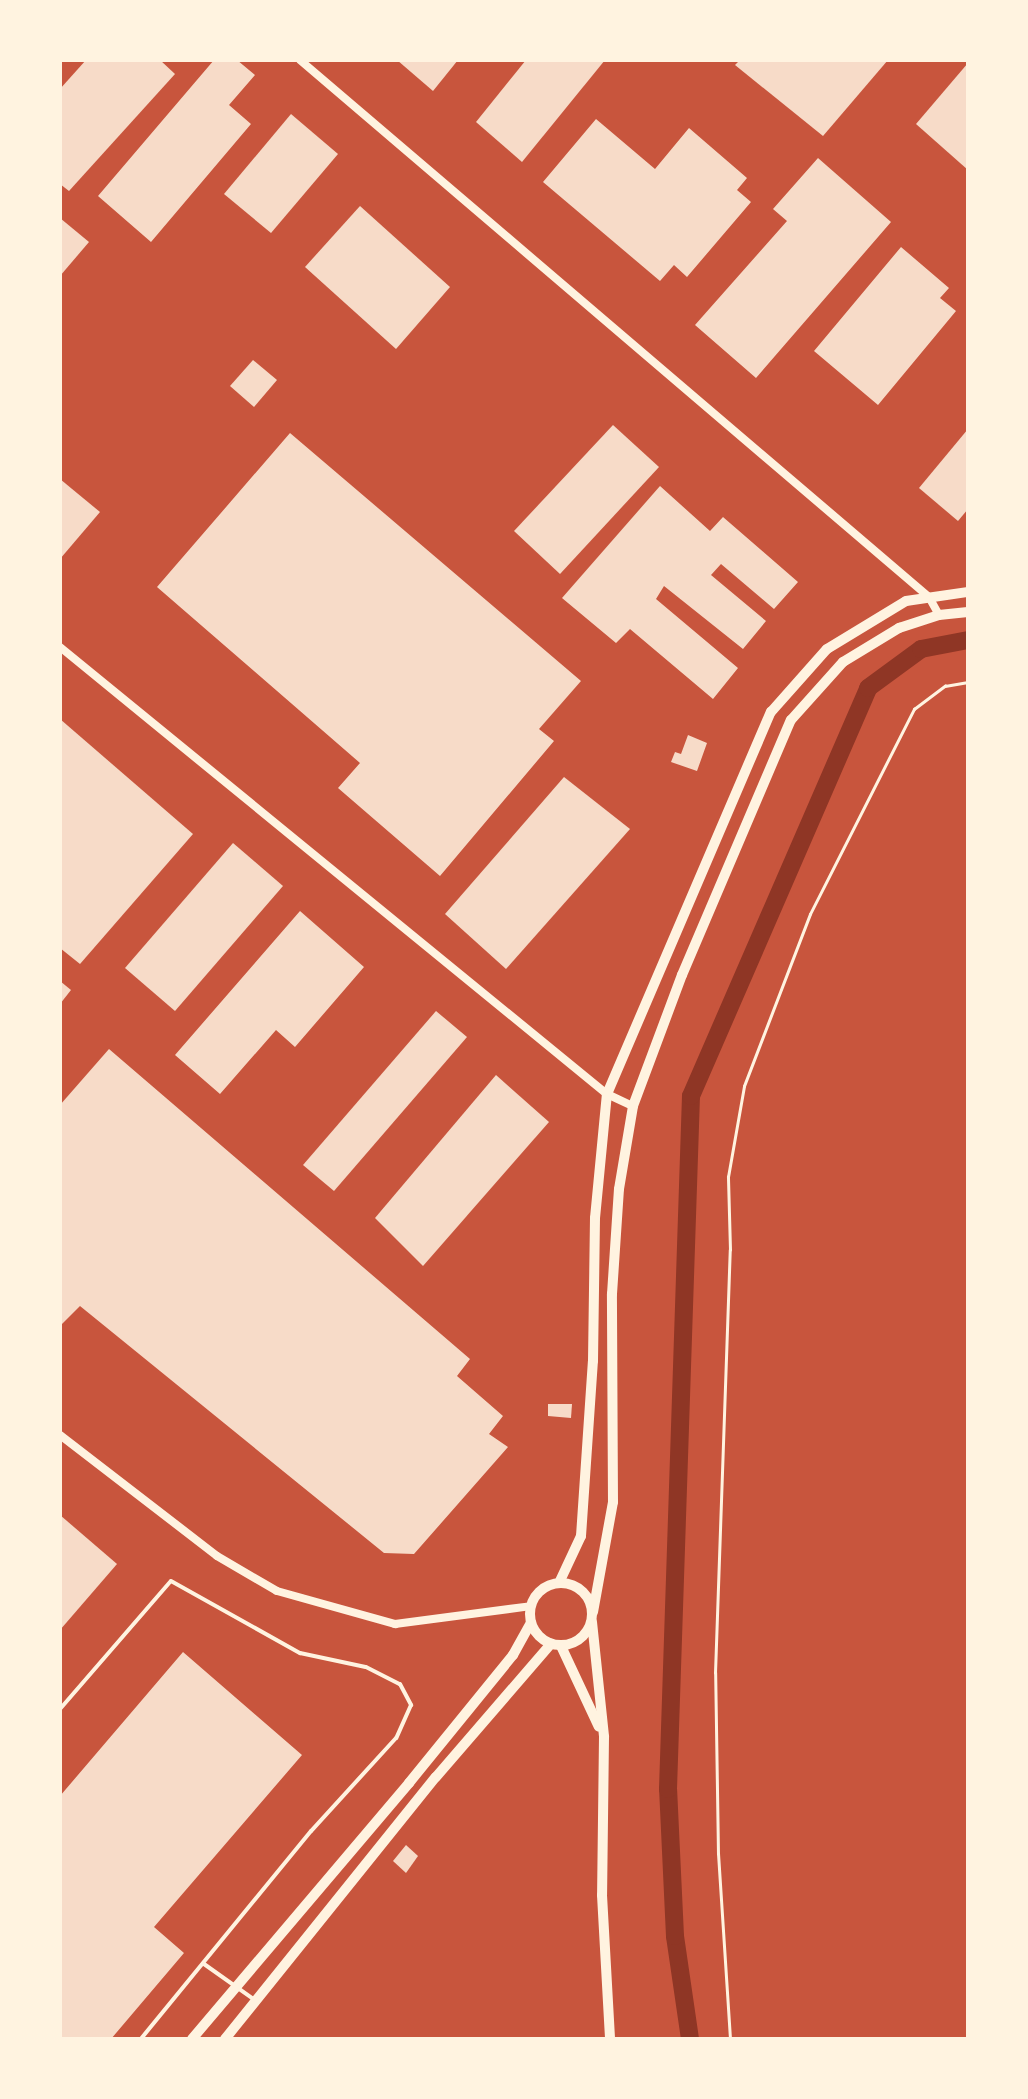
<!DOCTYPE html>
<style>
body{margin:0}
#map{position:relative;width:1028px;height:2099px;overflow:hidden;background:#c8553d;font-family:Rubik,sans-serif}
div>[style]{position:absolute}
.canal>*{height:18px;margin:-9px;padding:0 9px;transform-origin:9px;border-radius:9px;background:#8f3625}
.building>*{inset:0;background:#f7dbc8}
.path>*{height:2.5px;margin:-1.25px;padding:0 1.25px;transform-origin:1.25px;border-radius:1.25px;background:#fff3e0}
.service>*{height:4px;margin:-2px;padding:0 2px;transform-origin:2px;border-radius:2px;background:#fff3e0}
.minor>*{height:8px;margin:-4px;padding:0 4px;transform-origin:4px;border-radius:4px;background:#fff3e0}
.tertiary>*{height:10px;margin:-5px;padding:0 5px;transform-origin:5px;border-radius:5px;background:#fff3e0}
.tertiary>.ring{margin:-5px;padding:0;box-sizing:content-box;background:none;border:10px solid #fff3e0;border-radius:50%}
span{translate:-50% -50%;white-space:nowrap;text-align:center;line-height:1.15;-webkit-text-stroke:8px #fff3e0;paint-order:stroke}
.frame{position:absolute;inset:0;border:62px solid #fff3e0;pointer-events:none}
</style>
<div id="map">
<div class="canal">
<i style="left:690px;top:2039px;width:104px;rotate:-98.3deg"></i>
<i style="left:675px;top:1936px;width:147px;rotate:-92.7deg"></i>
<i style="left:668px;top:1789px;width:693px;rotate:-88.1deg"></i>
<i style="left:691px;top:1096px;width:445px;rotate:-66.5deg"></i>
<i style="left:868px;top:688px;width:66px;rotate:-36.3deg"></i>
<i style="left:921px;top:649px;width:48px;rotate:-10.8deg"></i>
</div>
<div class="building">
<i style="clip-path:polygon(86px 60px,160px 60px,175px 74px,69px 191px,60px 184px,60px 89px)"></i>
<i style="clip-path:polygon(214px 60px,237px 60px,255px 75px,229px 105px,251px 124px,151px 242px,98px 196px)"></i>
<i style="clip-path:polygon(397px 60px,458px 60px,433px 91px)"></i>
<i style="clip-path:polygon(526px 60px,605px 60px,522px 162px,476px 122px)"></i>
<i style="clip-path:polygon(740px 60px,888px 60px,823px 136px,735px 65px)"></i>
<i style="clip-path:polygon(968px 63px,968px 170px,916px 124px)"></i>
<i style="clip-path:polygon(291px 114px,338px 154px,271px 233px,224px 194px)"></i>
<i style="clip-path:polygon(596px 119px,655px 169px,689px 128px,747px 178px,737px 190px,751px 202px,687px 277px,674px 265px,660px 281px,543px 182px)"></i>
<i style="clip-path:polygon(818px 158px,891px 222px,756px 378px,695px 325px,787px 221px,773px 209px)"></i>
<i style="clip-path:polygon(360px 206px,450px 287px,396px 349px,305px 267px)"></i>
<i style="clip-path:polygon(60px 218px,89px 242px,60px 276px)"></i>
<i style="clip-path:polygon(901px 247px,949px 288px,940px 298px,956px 311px,878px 405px,814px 351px)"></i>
<i style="clip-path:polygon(253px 360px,277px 380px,254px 407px,230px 386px)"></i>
<i style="clip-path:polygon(613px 425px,659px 467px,560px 574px,514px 531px)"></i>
<i style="clip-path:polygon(968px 429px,968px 509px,958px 521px,919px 488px)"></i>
<i style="clip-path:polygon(290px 433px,581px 681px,539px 729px,554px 741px,440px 876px,338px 788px,360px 763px,157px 587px)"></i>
<i style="clip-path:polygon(60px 479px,100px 512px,60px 559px)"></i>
<i style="clip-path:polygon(660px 486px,710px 531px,723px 517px,798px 582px,774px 609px,721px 564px,711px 575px,766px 621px,743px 649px,664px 586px,656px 599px,738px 668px,713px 699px,630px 629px,616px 643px,562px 598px)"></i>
<i style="clip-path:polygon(60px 719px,193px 834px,80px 964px,60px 948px)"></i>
<i style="clip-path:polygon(688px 735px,707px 743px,697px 771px,671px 762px,675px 752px,681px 754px)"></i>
<i style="clip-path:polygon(564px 777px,630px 829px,506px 969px,445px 914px)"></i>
<i style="clip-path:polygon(233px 843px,283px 886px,175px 1011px,125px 968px)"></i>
<i style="clip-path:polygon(300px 911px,364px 967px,295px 1047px,276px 1030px,220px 1094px,175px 1055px)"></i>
<i style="clip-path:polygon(60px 981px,71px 990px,60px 1004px)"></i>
<i style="clip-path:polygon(436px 1011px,467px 1037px,334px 1191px,303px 1165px)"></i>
<i style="clip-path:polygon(109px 1049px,470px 1359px,457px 1376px,503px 1416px,489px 1434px,508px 1447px,414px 1554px,384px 1553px,80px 1306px,60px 1326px,60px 1105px)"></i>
<i style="clip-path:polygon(496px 1075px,549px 1122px,423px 1266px,375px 1218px)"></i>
<i style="clip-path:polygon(548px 1404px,572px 1404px,571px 1418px,548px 1416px)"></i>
<i style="clip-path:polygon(60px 1515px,117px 1564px,60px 1630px)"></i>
<i style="clip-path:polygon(183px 1652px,302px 1755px,154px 1927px,184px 1953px,111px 2039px,60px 2039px,60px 1796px)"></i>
<i style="clip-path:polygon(406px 1845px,418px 1856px,406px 1873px,393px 1861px)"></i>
</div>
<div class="path">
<i style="left:730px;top:2039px;width:185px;rotate:-93.7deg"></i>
<i style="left:718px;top:1854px;width:181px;rotate:-90.9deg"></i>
<i style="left:715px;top:1673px;width:423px;rotate:-88deg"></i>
<i style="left:730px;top:1250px;width:73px;rotate:-91.6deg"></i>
<i style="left:728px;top:1177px;width:92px;rotate:-80deg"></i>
<i style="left:744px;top:1086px;width:184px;rotate:-69deg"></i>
<i style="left:810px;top:914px;width:230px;rotate:-63.1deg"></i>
<i style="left:914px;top:709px;width:39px;rotate:-37deg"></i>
<i style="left:945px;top:686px;width:23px;rotate:-10deg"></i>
</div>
<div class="service">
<i style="left:60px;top:1709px;width:169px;rotate:-49.1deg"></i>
<i style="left:171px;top:1581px;width:148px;rotate:29.2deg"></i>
<i style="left:300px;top:1653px;width:67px;rotate:12deg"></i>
<i style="left:366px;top:1667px;width:38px;rotate:27deg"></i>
<i style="left:400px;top:1684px;width:24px;rotate:62deg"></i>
<i style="left:411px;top:1705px;width:36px;rotate:114deg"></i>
<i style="left:396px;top:1738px;width:126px;rotate:132.4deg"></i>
<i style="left:311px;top:1831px;width:269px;rotate:129.3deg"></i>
<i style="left:204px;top:1964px;width:59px;rotate:35.3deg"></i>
</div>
<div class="minor">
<i style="left:300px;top:60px;width:827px;rotate:40.49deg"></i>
<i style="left:929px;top:597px;width:21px;rotate:61deg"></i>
<i style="left:60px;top:647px;width:706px;rotate:39.26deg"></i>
<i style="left:607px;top:1094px;width:29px;rotate:25deg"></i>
<i style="left:60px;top:1435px;width:198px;rotate:37.6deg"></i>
<i style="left:217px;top:1556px;width:69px;rotate:30.3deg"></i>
<i style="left:277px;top:1591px;width:123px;rotate:15.6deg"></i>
<i style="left:395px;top:1624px;width:137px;rotate:-7.5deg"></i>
</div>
<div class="tertiary">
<i class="ring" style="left:530px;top:1583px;width:52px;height:52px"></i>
<i style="left:559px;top:1583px;width:52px;rotate:-64.9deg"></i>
<i style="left:581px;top:1536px;width:175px;rotate:-86.1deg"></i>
<i style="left:593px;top:1361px;width:143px;rotate:-89.2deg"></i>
<i style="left:595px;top:1218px;width:125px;rotate:-84.5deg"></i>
<i style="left:607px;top:1094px;width:416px;rotate:-66.8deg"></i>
<i style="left:771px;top:712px;width:84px;rotate:-48.4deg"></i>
<i style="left:827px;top:649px;width:92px;rotate:-31.3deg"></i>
<i style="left:906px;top:601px;width:63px;rotate:-8.3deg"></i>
<i style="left:593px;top:1612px;width:112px;rotate:-79.7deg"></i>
<i style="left:613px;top:1502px;width:208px;rotate:-90.3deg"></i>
<i style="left:612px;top:1294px;width:105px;rotate:-86.2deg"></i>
<i style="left:619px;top:1189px;width:84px;rotate:-80.4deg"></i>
<i style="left:633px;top:1106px;width:140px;rotate:-69.5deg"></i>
<i style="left:682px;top:975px;width:277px;rotate:-66.9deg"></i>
<i style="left:791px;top:720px;width:78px;rotate:-48.1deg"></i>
<i style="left:843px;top:662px;width:66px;rotate:-31.3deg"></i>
<i style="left:899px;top:628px;width:42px;rotate:-18deg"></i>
<i style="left:939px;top:615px;width:29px;rotate:-6deg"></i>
<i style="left:592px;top:1622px;width:116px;rotate:84deg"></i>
<i style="left:604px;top:1737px;width:158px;rotate:90.7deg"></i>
<i style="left:602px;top:1895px;width:144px;rotate:86.8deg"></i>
<i style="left:561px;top:1646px;width:89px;rotate:64.9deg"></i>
<i style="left:192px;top:2039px;width:336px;rotate:-49.7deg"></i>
<i style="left:409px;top:1783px;width:165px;rotate:-50.9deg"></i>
<i style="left:513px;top:1655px;width:37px;rotate:-61deg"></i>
<i style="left:225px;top:2039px;width:336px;rotate:-51.2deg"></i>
<i style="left:436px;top:1777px;width:176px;rotate:-49.2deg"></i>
</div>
<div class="frame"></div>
</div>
